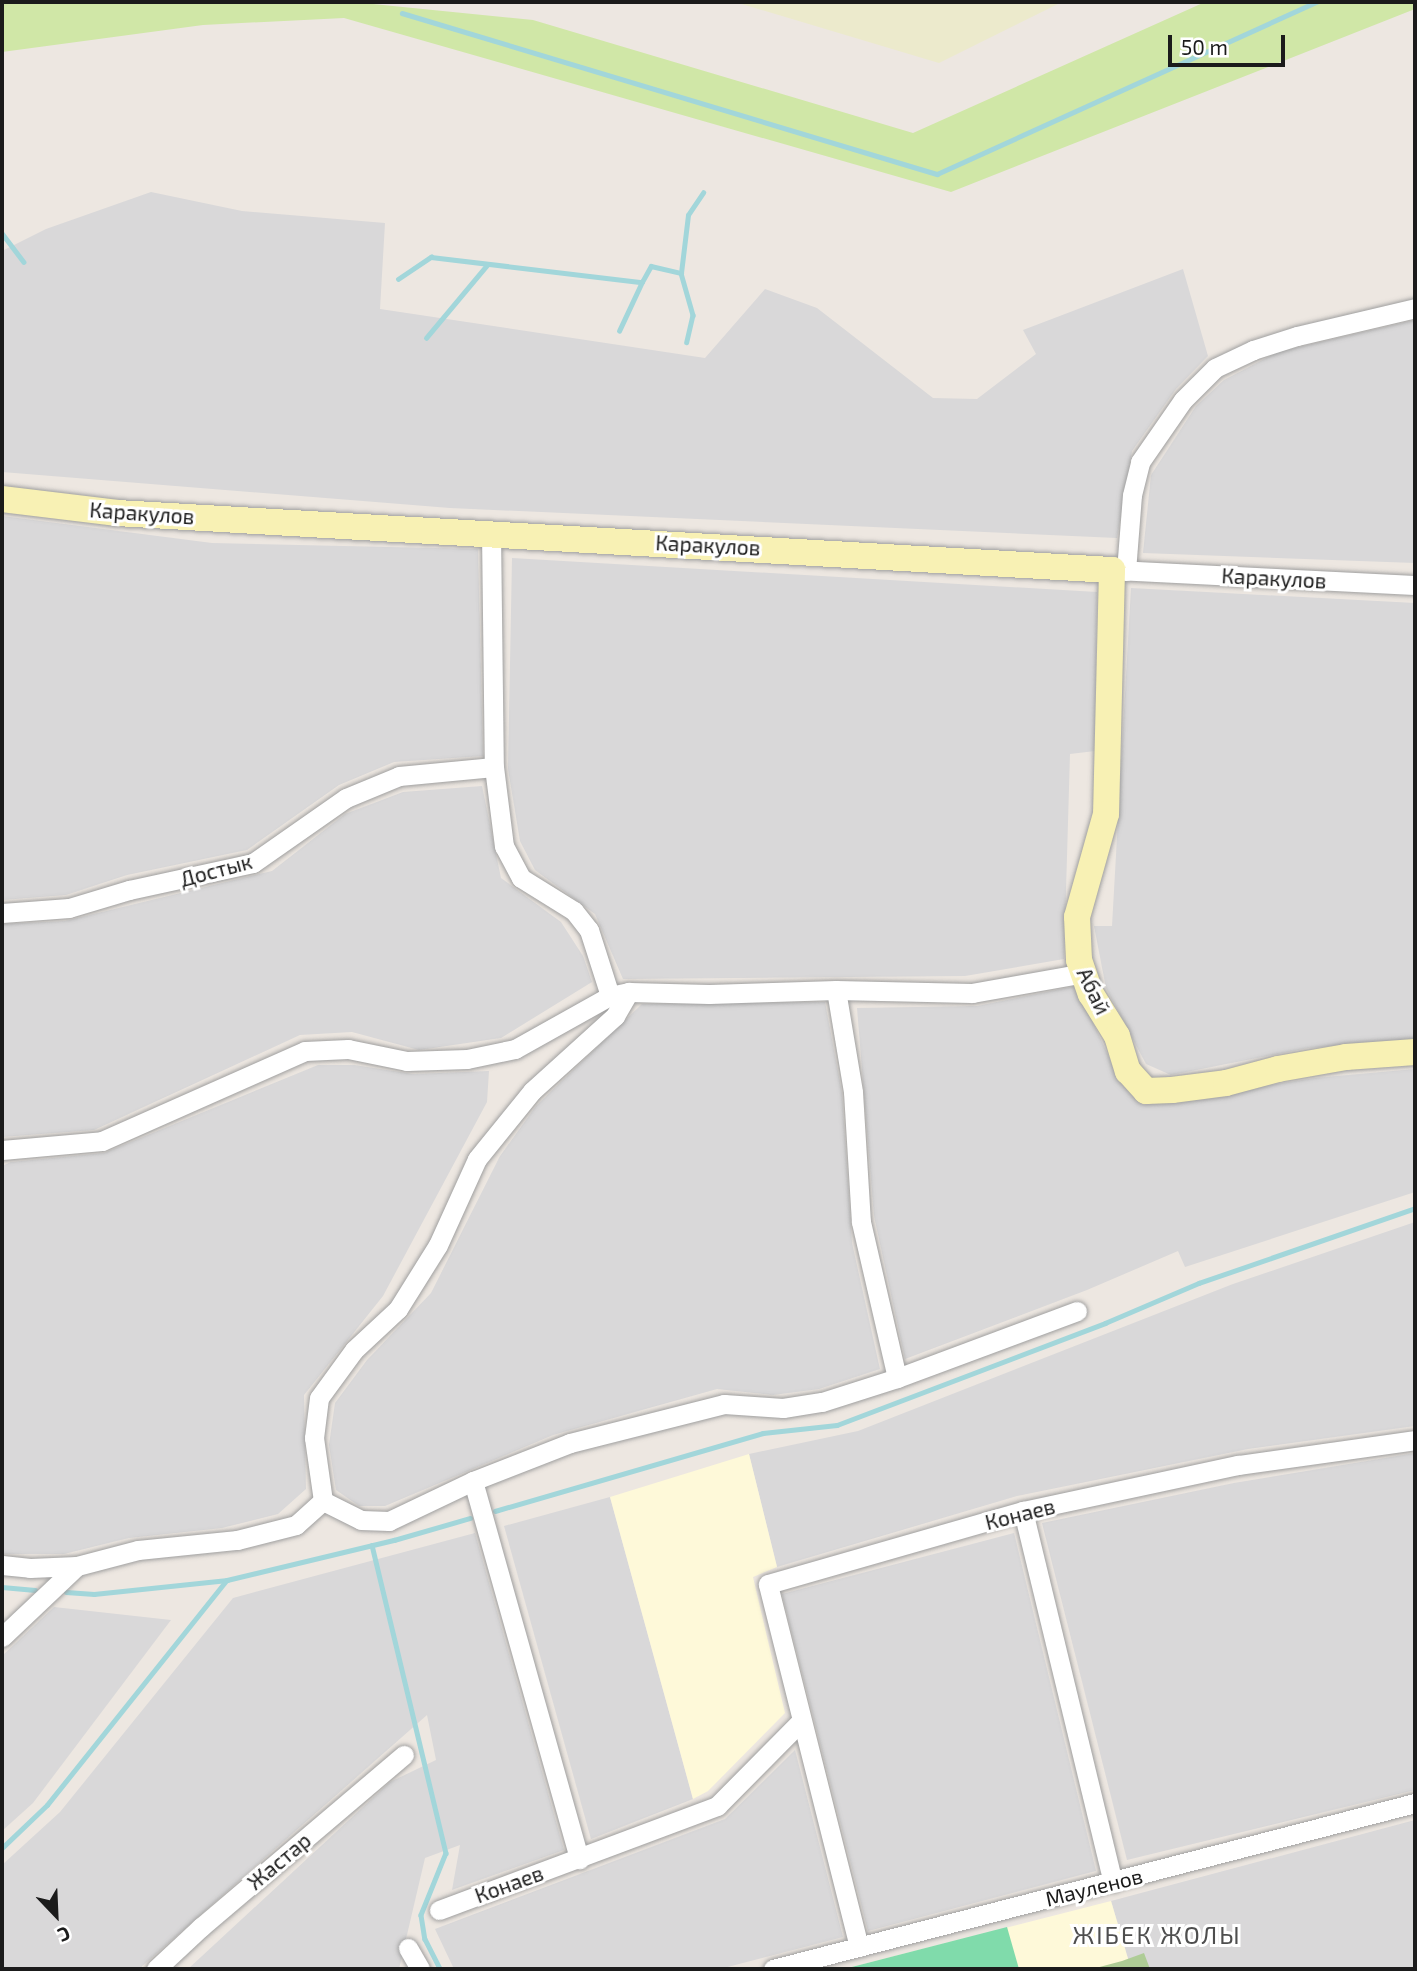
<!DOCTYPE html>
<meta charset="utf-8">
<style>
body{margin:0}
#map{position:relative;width:1417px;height:1971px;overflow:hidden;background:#ede7e1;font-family:"Exo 2",sans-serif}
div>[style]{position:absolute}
.residential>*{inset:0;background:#d9d8d9}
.education>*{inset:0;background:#fef9d9}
.farmland>*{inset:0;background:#eceacc}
.grass>*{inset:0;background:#d0e7a7}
.forest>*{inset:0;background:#aecc96}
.pitch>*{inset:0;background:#80dbab}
.stream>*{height:4.5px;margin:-2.25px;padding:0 2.25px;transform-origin:2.25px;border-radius:2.25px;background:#a2d6da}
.roads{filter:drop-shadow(0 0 2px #9f9f9f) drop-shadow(0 0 2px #9f9f9f)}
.minor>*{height:19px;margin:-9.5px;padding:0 9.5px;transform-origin:9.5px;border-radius:9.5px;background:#fff}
.secondary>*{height:26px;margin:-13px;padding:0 13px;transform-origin:13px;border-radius:13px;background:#f8f1b4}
span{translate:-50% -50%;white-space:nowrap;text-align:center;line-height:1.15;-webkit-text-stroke:6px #fff;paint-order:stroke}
.street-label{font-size:21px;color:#1b1b1b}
.quarter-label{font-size:24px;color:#4e4e4e;letter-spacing:2px}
.frame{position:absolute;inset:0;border:4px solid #1b1b1b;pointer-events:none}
.north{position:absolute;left:21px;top:1880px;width:70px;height:70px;-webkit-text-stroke:5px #fff;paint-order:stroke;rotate:157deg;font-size:19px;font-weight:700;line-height:28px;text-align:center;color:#1b1b1b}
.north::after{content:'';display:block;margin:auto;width:24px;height:32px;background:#1b1b1b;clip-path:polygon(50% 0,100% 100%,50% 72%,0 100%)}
.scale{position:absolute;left:1168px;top:35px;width:117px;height:32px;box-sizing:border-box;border:4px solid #1b1b1b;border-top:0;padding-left:9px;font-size:21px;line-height:24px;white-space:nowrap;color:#1b1b1b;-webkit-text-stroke:5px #fff;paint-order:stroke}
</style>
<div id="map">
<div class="residential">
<i style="clip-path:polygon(151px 192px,242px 211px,385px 223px,380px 309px,705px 358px,765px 289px,817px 308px,933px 398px,977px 399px,1036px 354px,1023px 330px,1183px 269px,1208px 356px,1176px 389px,1132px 451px,1117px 538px,450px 508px,2px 472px,2px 251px,46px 229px)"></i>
<i style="clip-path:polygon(1415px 320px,1415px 563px,1143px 553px,1151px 475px,1196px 406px,1224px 380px,1278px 352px)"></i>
<i style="clip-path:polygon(2px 516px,212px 543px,478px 549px,483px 756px,394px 762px,339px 785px,247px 850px,127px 875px,66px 895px,2px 900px)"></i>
<i style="clip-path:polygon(512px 558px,1097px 592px,1095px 751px,1070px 754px,1064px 959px,965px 976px,623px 979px,595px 914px,535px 870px,520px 841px,508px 769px)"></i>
<i style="clip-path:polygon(1131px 588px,1415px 603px,1415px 1040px,1308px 1048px,1171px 1075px,1146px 1064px,1106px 988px,1094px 926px,1112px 926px)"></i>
<i style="clip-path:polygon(482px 786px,501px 878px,561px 922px,583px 956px,592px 982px,501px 1038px,419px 1050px,352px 1032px,300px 1035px,94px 1130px,2px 1137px,2px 924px,65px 921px,272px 871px,345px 814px,403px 792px)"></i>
<i style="clip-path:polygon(1076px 986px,1121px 1083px,1144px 1105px,1315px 1078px,1415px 1069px,1415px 1192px,1185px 1267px,1178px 1251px,1087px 1290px,905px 1359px,874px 1216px,857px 1008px,977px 1006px)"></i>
<i style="clip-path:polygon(825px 1002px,842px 1093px,852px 1243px,880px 1369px,819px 1389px,773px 1395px,717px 1389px,553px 1435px,385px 1506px,359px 1506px,336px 1490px,329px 1445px,335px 1403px,367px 1360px,431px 1293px,500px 1156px,536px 1106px,642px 1004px)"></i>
<i style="clip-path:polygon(318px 1065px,354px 1065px,413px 1074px,489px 1071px,487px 1102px,383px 1296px,304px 1395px,306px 1489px,278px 1514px,222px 1528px,129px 1538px,64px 1554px,2px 1554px,2px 1166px,11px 1162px,104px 1153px)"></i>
<i style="clip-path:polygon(1415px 1222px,1415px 1426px,1248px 1449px,1017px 1496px,777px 1567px,749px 1454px,858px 1431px,1233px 1284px)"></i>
<i style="clip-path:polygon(1415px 1453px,1415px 1790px,1127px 1860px,1042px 1523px,1234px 1483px)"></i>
<i style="clip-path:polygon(610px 1497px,693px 1799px,591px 1839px,504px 1526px)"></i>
<i style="clip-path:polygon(475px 1533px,564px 1850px,452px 1890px,460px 1845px,425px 1858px,399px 1969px,188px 1969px,390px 1782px,436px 1760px,427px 1715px,139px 1969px,2px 1969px,2px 1865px,60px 1812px,233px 1598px)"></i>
<i style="clip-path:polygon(1014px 1533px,1096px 1871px,868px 1931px,782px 1594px)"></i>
<i style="clip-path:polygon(54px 1607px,171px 1620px,33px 1803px,2px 1831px,2px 1656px)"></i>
<i style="clip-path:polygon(795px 1750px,843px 1937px,720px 1969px,454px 1969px,435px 1929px,725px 1819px)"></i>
<i style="clip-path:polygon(1415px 1820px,1415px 1969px,1131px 1969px,1111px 1901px)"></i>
</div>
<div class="education">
<i style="clip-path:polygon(749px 1454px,777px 1567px,753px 1577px,785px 1713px,708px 1791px,693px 1799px,610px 1497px)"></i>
<i style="clip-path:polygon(1111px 1901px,1131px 1969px,844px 1969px)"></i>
</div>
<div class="farmland">
<i style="clip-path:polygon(735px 2px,1062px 2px,939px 63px)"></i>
</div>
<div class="grass">
<i style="clip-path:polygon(2px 2px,353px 2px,533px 20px,913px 133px,1205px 2px,1415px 2px,1415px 9px,951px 192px,344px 18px,203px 25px,2px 52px)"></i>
</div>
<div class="forest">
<i style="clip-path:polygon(1144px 1953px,1150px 1969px,1092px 1969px,1122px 1961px)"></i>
</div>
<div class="pitch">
<i style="clip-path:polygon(1007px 1927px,1019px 1969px,844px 1969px)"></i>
</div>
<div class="stream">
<i style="left:402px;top:13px;width:559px;rotate:16.75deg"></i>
<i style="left:937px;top:174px;width:417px;rotate:-24.4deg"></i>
<i style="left:2px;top:233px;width:36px;rotate:53deg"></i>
<i style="left:681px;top:273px;width:44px;rotate:74.1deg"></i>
<i style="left:693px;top:315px;width:28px;rotate:103deg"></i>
<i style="left:398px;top:279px;width:40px;rotate:-34deg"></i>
<i style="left:431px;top:257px;width:212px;rotate:6.8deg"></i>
<i style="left:642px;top:282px;width:18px;rotate:-61deg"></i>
<i style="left:651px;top:266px;width:31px;rotate:13deg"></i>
<i style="left:681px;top:273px;width:58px;rotate:-83.1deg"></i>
<i style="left:688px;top:215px;width:27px;rotate:-56deg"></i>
<i style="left:619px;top:331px;width:54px;rotate:-64.9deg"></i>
<i style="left:426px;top:338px;width:95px;rotate:-50.1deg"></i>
<i style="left:495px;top:1511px;width:279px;rotate:-16.2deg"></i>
<i style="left:763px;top:1433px;width:74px;rotate:-6.2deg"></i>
<i style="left:837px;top:1425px;width:287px;rotate:-20.8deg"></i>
<i style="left:1105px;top:1323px;width:102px;rotate:-23.1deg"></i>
<i style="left:1199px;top:1283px;width:229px;rotate:-19.1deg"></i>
<i style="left:372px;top:1545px;width:317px;rotate:76.5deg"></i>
<i style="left:446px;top:1853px;width:67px;rotate:112deg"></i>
<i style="left:421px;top:1915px;width:24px;rotate:81deg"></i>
<i style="left:425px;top:1939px;width:34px;rotate:63deg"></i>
<i style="left:2px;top:1587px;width:33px;rotate:5deg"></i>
<i style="left:66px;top:1592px;width:28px;rotate:4deg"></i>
<i style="left:94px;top:1594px;width:134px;rotate:-6deg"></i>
<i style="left:227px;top:1580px;width:172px;rotate:-13.5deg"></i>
<i style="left:394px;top:1540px;width:79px;rotate:-16.1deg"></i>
<i style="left:2px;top:1848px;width:62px;rotate:-43.7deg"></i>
<i style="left:47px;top:1805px;width:287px;rotate:-51.4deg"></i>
</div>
<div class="roads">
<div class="minor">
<i style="left:491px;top:532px;width:235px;rotate:89.3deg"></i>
<i style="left:494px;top:767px;width:80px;rotate:82.8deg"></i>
<i style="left:504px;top:846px;width:36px;rotate:62deg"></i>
<i style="left:521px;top:878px;width:62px;rotate:31.9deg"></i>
<i style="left:574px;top:911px;width:24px;rotate:52deg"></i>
<i style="left:589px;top:930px;width:69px;rotate:72.3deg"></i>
<i style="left:1116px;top:570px;width:299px;rotate:2.9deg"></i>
<i style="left:1126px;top:571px;width:76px;rotate:-85.5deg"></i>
<i style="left:1132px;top:495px;width:34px;rotate:-76deg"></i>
<i style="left:1140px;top:462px;width:75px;rotate:-55.3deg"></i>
<i style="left:1183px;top:400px;width:45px;rotate:-45deg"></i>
<i style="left:1215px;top:368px;width:42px;rotate:-25.3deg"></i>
<i style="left:1253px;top:350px;width:46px;rotate:-17.7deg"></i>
<i style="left:1297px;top:336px;width:121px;rotate:-13.3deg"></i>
<i style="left:2px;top:913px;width:67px;rotate:-4.3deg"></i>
<i style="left:69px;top:908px;width:63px;rotate:-16.7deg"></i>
<i style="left:129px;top:890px;width:127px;rotate:-12.3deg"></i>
<i style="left:253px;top:863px;width:113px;rotate:-35deg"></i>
<i style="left:346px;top:798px;width:57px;rotate:-22.5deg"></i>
<i style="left:399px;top:776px;width:95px;rotate:-5.4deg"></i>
<i style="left:836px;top:990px;width:103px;rotate:80.5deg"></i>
<i style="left:853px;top:1092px;width:130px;rotate:86.5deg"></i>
<i style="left:861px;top:1222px;width:160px;rotate:77deg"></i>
<i style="left:2px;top:1150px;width:100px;rotate:-5.1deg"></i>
<i style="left:102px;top:1141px;width:222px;rotate:-23.9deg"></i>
<i style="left:305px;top:1051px;width:43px;rotate:-2.7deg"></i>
<i style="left:348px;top:1049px;width:60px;rotate:11.5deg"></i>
<i style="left:407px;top:1061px;width:60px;rotate:-1.9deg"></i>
<i style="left:467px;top:1059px;width:49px;rotate:-11.8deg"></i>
<i style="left:515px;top:1049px;width:109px;rotate:-29.2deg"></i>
<i style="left:610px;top:996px;width:19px;rotate:-12deg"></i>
<i style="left:629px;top:992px;width:80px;rotate:1.4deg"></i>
<i style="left:709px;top:994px;width:127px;rotate:-1.8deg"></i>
<i style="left:836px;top:990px;width:136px;rotate:1.3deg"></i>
<i style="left:972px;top:993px;width:114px;rotate:-10.1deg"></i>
<i style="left:473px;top:1481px;width:393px;rotate:74.3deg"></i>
<i style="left:323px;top:1501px;width:64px;rotate:-98.1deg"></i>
<i style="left:314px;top:1438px;width:40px;rotate:-82.9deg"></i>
<i style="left:319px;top:1398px;width:59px;rotate:-53.9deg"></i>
<i style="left:354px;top:1350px;width:60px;rotate:-43deg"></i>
<i style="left:398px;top:1309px;width:75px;rotate:-58deg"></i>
<i style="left:438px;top:1245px;width:94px;rotate:-65.6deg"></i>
<i style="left:477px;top:1159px;width:87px;rotate:-51deg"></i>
<i style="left:532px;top:1091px;width:112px;rotate:-42.1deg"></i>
<i style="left:615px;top:1016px;width:28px;rotate:-60deg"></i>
<i style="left:1023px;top:1511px;width:382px;rotate:76.4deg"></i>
<i style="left:2px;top:1565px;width:28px;rotate:6deg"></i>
<i style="left:30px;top:1568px;width:47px;rotate:-2.4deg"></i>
<i style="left:77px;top:1566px;width:63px;rotate:-14.7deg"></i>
<i style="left:138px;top:1550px;width:100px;rotate:-5.8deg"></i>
<i style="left:237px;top:1540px;width:61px;rotate:-14.3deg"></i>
<i style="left:296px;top:1525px;width:36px;rotate:-42deg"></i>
<i style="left:323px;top:1501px;width:42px;rotate:26.6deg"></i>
<i style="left:361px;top:1520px;width:28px;rotate:2deg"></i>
<i style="left:389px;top:1521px;width:93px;rotate:-25.5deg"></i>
<i style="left:473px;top:1481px;width:104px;rotate:-21.4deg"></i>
<i style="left:570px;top:1443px;width:159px;rotate:-14.2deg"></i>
<i style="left:724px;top:1404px;width:59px;rotate:3.9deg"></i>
<i style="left:783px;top:1408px;width:39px;rotate:-9deg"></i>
<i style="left:822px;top:1402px;width:79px;rotate:-17.7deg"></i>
<i style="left:897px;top:1378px;width:192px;rotate:-20.4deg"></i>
<i style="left:2px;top:1637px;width:103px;rotate:-43.4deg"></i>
<i style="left:439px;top:1910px;width:297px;rotate:-20.5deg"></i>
<i style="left:717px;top:1806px;width:120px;rotate:-45.3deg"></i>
<i style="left:859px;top:1947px;width:374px;rotate:-104.1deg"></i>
<i style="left:768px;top:1584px;width:265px;rotate:-16deg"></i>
<i style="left:1023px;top:1511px;width:220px;rotate:-12.1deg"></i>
<i style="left:1238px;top:1465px;width:179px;rotate:-8deg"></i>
<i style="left:408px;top:1948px;width:24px;rotate:60deg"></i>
<i style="left:156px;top:1969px;width:62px;rotate:-43deg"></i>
<i style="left:201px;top:1927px;width:266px;rotate:-40.3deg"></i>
<i style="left:773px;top:1969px;width:663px;rotate:-14.5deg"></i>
</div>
<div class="secondary">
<i style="left:2px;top:499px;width:116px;rotate:6.9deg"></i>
<i style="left:117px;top:513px;width:997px;rotate:3.28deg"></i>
<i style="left:1112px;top:570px;width:244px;rotate:91.4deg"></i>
<i style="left:1106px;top:814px;width:107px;rotate:105.7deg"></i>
<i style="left:1077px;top:917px;width:43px;rotate:87.3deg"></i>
<i style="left:1079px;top:960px;width:36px;rotate:71deg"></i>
<i style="left:1091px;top:994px;width:49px;rotate:58.2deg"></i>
<i style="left:1117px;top:1036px;width:37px;rotate:73deg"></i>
<i style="left:1128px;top:1071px;width:27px;rotate:48deg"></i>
<i style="left:1146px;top:1091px;width:26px;rotate:-2deg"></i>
<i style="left:1172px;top:1090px;width:54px;rotate:-7.4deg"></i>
<i style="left:1226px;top:1083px;width:54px;rotate:-15.1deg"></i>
<i style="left:1278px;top:1069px;width:69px;rotate:-10deg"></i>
<i style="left:1346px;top:1057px;width:69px;rotate:-4.1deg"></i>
</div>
</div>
<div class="street-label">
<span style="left:142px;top:513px;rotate:4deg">Каракулов</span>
<span style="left:708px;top:545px;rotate:3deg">Каракулов</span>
<span style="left:1274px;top:578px;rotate:3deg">Каракулов</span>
<span style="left:216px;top:870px;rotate:-15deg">Достык</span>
<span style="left:1094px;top:991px;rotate:64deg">Абай</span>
<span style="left:1020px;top:1514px;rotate:-14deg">Конаев</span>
<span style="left:279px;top:1861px;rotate:-40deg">Жастар</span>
<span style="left:509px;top:1884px;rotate:-20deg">Конаев</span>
<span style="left:1094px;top:1887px;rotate:-14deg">Мауленов</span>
</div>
<div class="quarter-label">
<span style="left:1157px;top:1935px">ЖІБЕК ЖОЛЫ</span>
</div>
<div class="frame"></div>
<div class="north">С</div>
<div class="scale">50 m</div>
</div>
